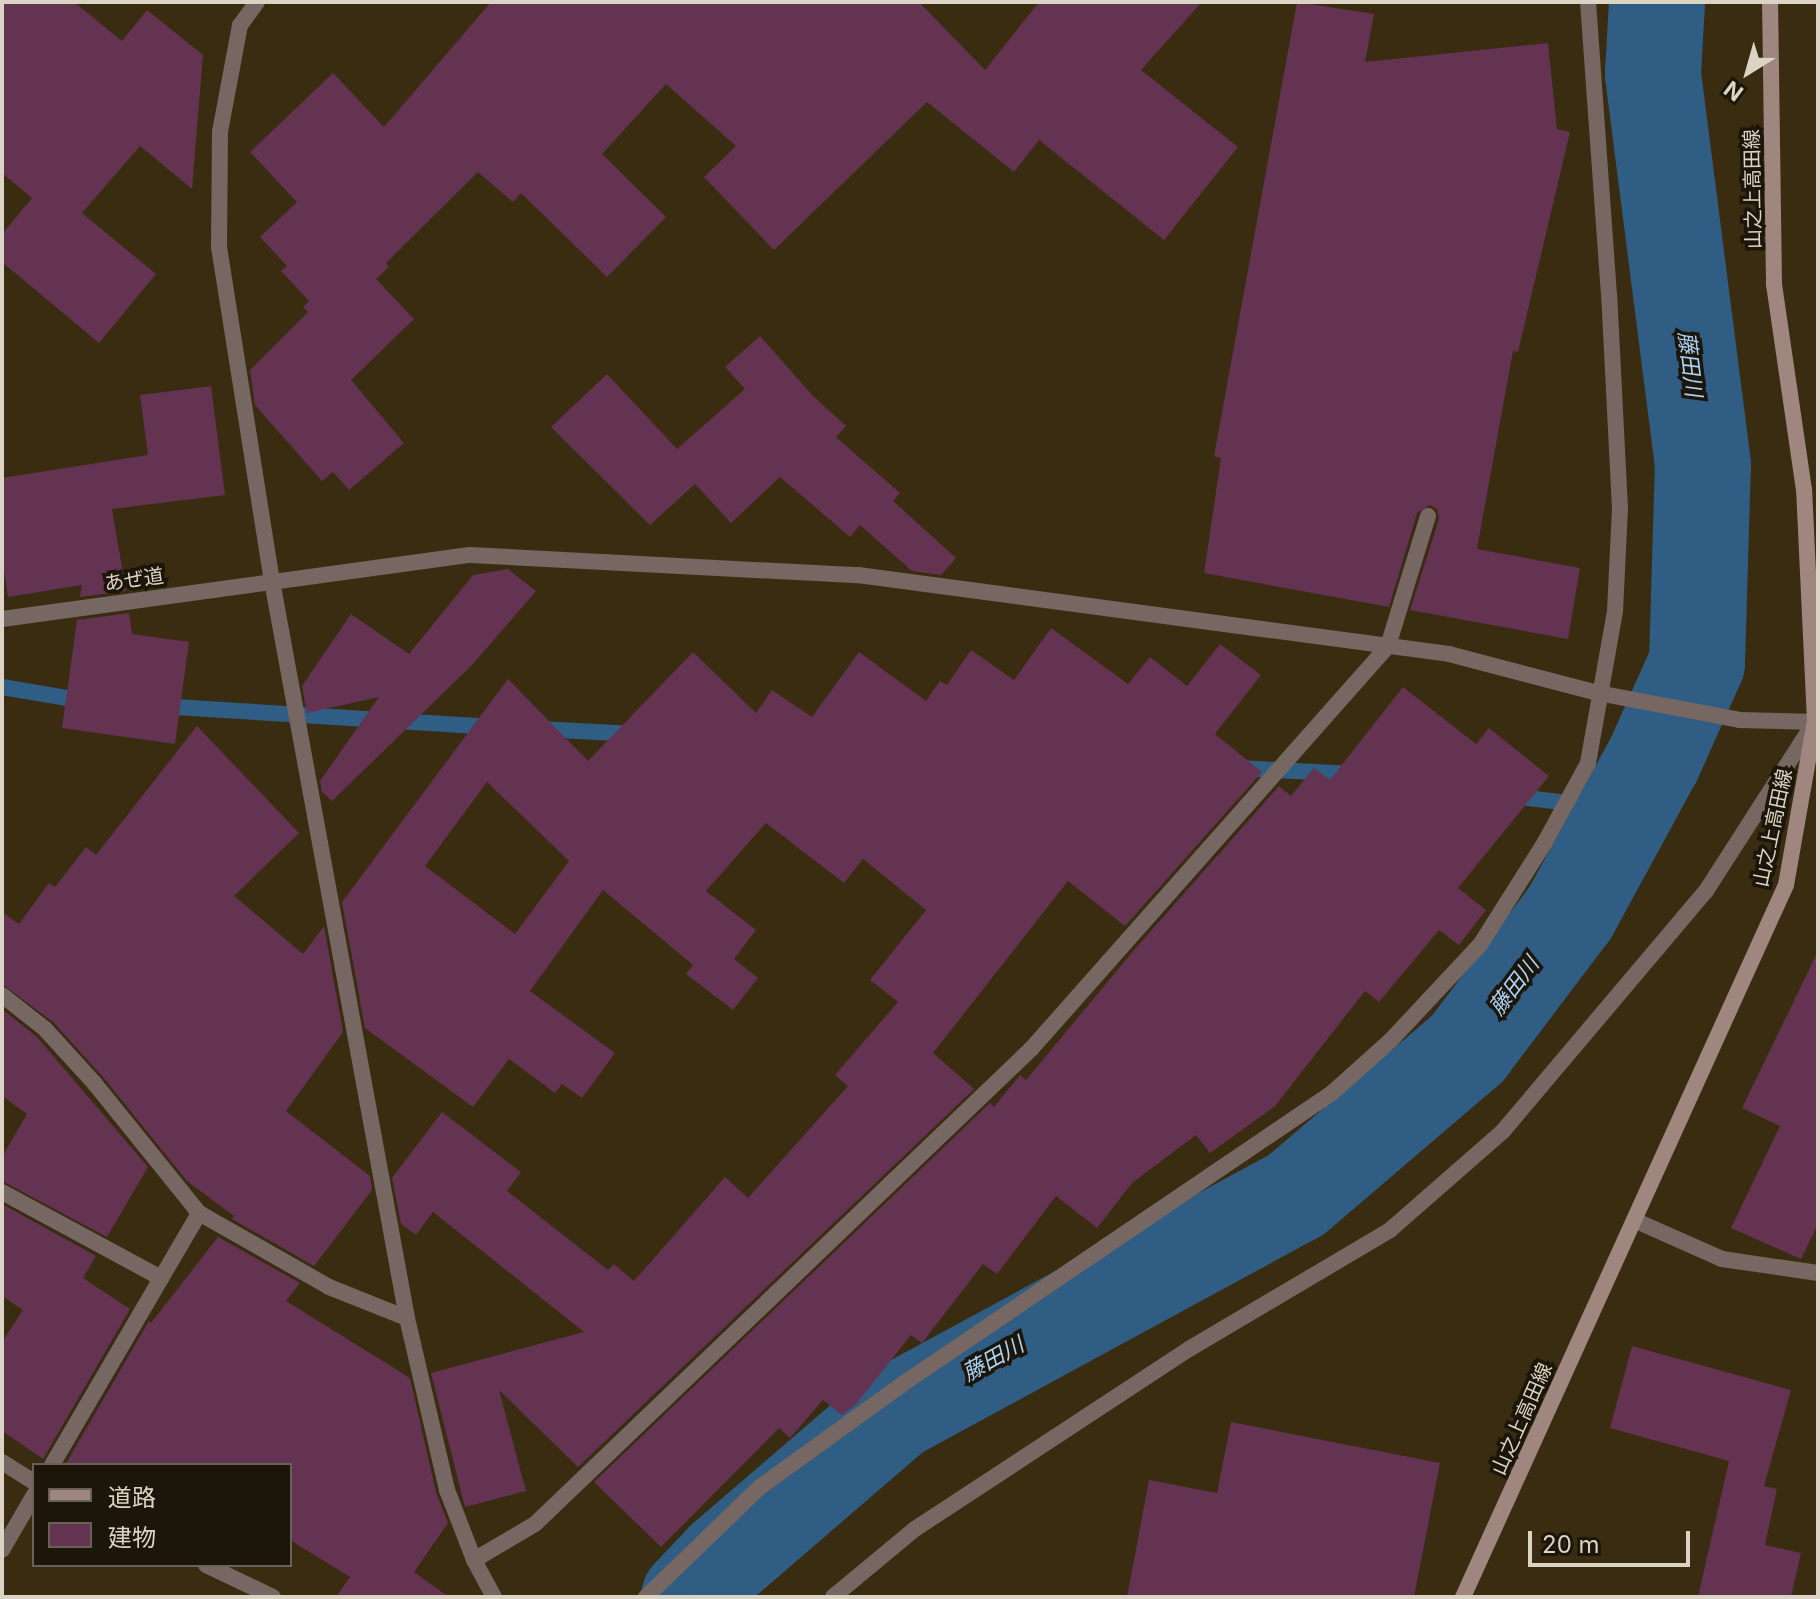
<!DOCTYPE html>
<meta charset="utf-8">
<style>
body{margin:0}
#map{position:relative;width:1820px;height:1599px;overflow:hidden;background:#392c11;font-family:Inter,"Noto Sans JP",sans-serif}
div>[style]{position:absolute}
.stream>*{height:16px;margin:-8px;padding:0 8px;transform-origin:8px;border-radius:8px;background:#305d84}
.river>*{height:96px;margin:-48px;padding:0 48px;transform-origin:48px;border-radius:48px;background:#305d84}
.building>*{inset:0;background:#633351}
.street>*{height:16px;margin:-8px;padding:0 8px;transform-origin:8px;border-radius:8px;background:#766762}
.secondary>*{height:16px;margin:-8px;padding:0 8px;transform-origin:8px;border-radius:8px;background:#9f877f}
span{translate:-50% -50%;white-space:nowrap;text-align:center;line-height:1.15;-webkit-text-stroke:7px #1b150a;paint-order:stroke}
.street-label{font-size:20px;color:#dbd3c3}
.water-label{font-size:22px;color:#abd3f7;font-style:italic}
.frame{position:absolute;inset:0;border:4px solid #dbd3c3;pointer-events:none}
.legend{position:absolute;left:32px;top:1463px;width:260px;height:104px;box-sizing:border-box;background:#1b150a;border:2px solid #686154;margin:0;padding:10px 14px;list-style:none;font-size:24px;color:#dbd3c3}
.legend li{display:flex;align-items:center;gap:16px;height:40px}
.legend b{width:40px;border:2px solid #686154}
.north{position:absolute;left:1708px;top:32px;width:80px;height:80px;-webkit-text-stroke:6px #1b150a;paint-order:stroke;rotate:217deg;font-size:22px;font-weight:700;line-height:32px;text-align:center;color:#dbd3c3}
.north::after{content:'';display:block;margin:auto;width:28px;height:36px;background:#dbd3c3;clip-path:polygon(50% 0,100% 100%,50% 72%,0 100%)}
.scale{position:absolute;left:1528px;top:1531px;width:162px;height:36px;box-sizing:border-box;border:4px solid #dbd3c3;border-top:0;padding-left:10px;font-size:24px;line-height:28px;white-space:nowrap;color:#dbd3c3;-webkit-text-stroke:6px #1b150a;paint-order:stroke}
</style>
<div id="map">
<div class="stream">
<i style="left:2px;top:687px;width:83px;rotate:9.7deg"></i>
<i style="left:159px;top:706px;width:338px;rotate:3.6deg"></i>
<i style="left:539px;top:729px;width:96px;rotate:3deg"></i>
<i style="left:1238px;top:768px;width:116px;rotate:3deg"></i>
<i style="left:1512px;top:796px;width:114px;rotate:7.1deg"></i>
</div>
<div class="river">
<i style="left:689px;top:1597px;width:51px;rotate:-46.6deg"></i>
<i style="left:724px;top:1560px;width:227px;rotate:-40.7deg"></i>
<i style="left:896px;top:1412px;width:455px;rotate:-28.5deg"></i>
<i style="left:1296px;top:1195px;width:225px;rotate:-40.5deg"></i>
<i style="left:1467px;top:1049px;width:171px;rotate:-52.9deg"></i>
<i style="left:1570px;top:913px;width:175px;rotate:-61.4deg"></i>
<i style="left:1654px;top:759px;width:105px;rotate:-65.9deg"></i>
<i style="left:1697px;top:663px;width:198px;rotate:-88.3deg"></i>
<i style="left:1703px;top:465px;width:394px;rotate:-97.3deg"></i>
<i style="left:1653px;top:74px;width:72px;rotate:-86.8deg"></i>
</div>
<div class="building">
<i style="clip-path:polygon(2px 2px,74px 2px,122px 41px,147px 10px,203px 55px,192px 189px,140px 146px,82px 213px,156px 274px,99px 343px,2px 262px,2px 234px,32px 198px,2px 173px)"></i>
<i style="clip-path:polygon(491px 2px,919px 2px,985px 70px,1039px 2px,1202px 2px,1141px 70px,1238px 147px,1164px 240px,1039px 140px,1014px 172px,927px 102px,774px 250px,704px 177px,736px 146px,666px 84px,602px 154px,666px 217px,607px 277px,521px 193px,513px 202px,478px 172px,386px 263px,389px 267px,376px 279px,414px 319px,351px 380px,404px 443px,349px 490px,333px 472px,322px 481px,255px 405px,250px 370px,308px 312px,303px 307px,309px 301px,281px 271px,287px 266px,260px 237px,297px 202px,250px 152px,333px 73px,384px 127px)"></i>
<i style="clip-path:polygon(1297px 2px,1374px 14px,1365px 62px,1548px 43px,1557px 129px,1570px 132px,1518px 352px,1513px 351px,1477px 549px,1580px 568px,1568px 639px,1410px 610px,1439px 519px,1437px 509px,1430px 505px,1417px 513px,1389px 607px,1204px 573px,1221px 458px,1214px 456px)"></i>
<i style="clip-path:polygon(760px 336px,813px 396px,846px 426px,836px 437px,900px 493px,893px 501px,956px 558px,941px 575px,912px 571px,860px 525px,850px 537px,780px 477px,731px 523px,695px 484px,650px 525px,551px 427px,607px 374px,677px 449px,745px 389px,725px 367px)"></i>
<i style="clip-path:polygon(211px 386px,225px 495px,112px 509px,126px 591px,80px 597px,82px 585px,8px 597px,2px 558px,2px 478px,148px 455px,140px 395px)"></i>
<i style="clip-path:polygon(508px 569px,536px 591px,473px 664px,332px 801px,322px 792px,320px 781px,379px 697px,307px 713px,302px 686px,351px 614px,409px 654px,473px 575px)"></i>
<i style="clip-path:polygon(129px 613px,132px 634px,189px 642px,175px 744px,62px 728px,77px 620px)"></i>
<i style="clip-path:polygon(evenodd,1051px 628px,1128px 684px,1150px 657px,1187px 686px,1220px 644px,1261px 675px,1215px 734px,1262px 772px,1125px 926px,1068px 881px,933px 1053px,974px 1089px,578px 1467px,499px 1390px,526px 1491px,465px 1507px,431px 1373px,584px 1332px,433px 1212px,416px 1235px,401px 1224px,392px 1178px,442px 1112px,521px 1172px,507px 1191px,608px 1270px,614px 1264px,634px 1281px,725px 1177px,748px 1198px,848px 1086px,835px 1075px,898px 1002px,870px 980px,926px 910px,863px 859px,844px 883px,766px 823px,706px 891px,756px 930px,734px 959px,758px 978px,733px 1010px,686px 974px,693px 965px,603px 890px,530px 991px,615px 1053px,582px 1098px,562px 1084px,555px 1093px,509px 1059px,473px 1107px,365px 1028px,342px 902px,508px 679px,588px 761px,693px 652px,756px 713px,772px 690px,812px 717px,859px 652px,926px 701px,940px 681px,947px 685px,971px 650px,1014px 680px,1051px 628px,487px 782px,569px 861px,515px 934px,425px 866px,487px 782px)"></i>
<i style="clip-path:polygon(1403px 687px,1476px 744px,1489px 728px,1549px 776px,1458px 888px,1486px 910px,1459px 945px,1439px 930px,1379px 1002px,1365px 991px,1275px 1106px,1210px 1153px,1196px 1135px,1132px 1183px,1097px 1228px,1056px 1196px,997px 1274px,983px 1264px,922px 1343px,911px 1335px,856px 1404px,842px 1415px,823px 1400px,790px 1438px,779px 1428px,661px 1547px,594px 1482px,990px 1103px,994px 1107px,1020px 1075px,1026px 1080px,1134px 950px,1279px 786px,1291px 796px,1314px 768px,1330px 780px)"></i>
<i style="clip-path:polygon(197px 726px,299px 833px,234px 896px,303px 954px,324px 926px,343px 1032px,286px 1111px,370px 1176px,372px 1190px,314px 1266px,232px 1219px,234px 1216px,187px 1181px,103px 1077px,53px 1022px,2px 984px,2px 912px,19px 924px,49px 883px,55px 887px,86px 847px,96px 855px)"></i>
<i style="clip-path:polygon(1818px 951px,1818px 1224px,1801px 1259px,1731px 1228px,1780px 1126px,1742px 1108px)"></i>
<i style="clip-path:polygon(2px 1009px,37px 1037px,148px 1167px,107px 1237px,2px 1181px,2px 1157px,27px 1114px,2px 1096px)"></i>
<i style="clip-path:polygon(2px 1204px,96px 1256px,83px 1278px,130px 1309px,43px 1459px,2px 1431px,2px 1342px,23px 1310px,2px 1296px)"></i>
<i style="clip-path:polygon(218px 1237px,300px 1283px,286px 1301px,410px 1378px,436px 1492px,448px 1523px,414px 1572px,449px 1597px,336px 1597px,350px 1577px,290px 1540px,290px 1465px,65px 1465px,149px 1321px,151px 1323px)"></i>
<i style="clip-path:polygon(1632px 1346px,1791px 1390px,1764px 1486px,1777px 1489px,1765px 1545px,1801px 1553px,1791px 1597px,1698px 1597px,1729px 1461px,1610px 1428px)"></i>
<i style="clip-path:polygon(1231px 1422px,1440px 1463px,1414px 1597px,1127px 1597px,1149px 1480px,1217px 1493px)"></i>
</div>
<div class="street">
<i style="left:257px;top:2px;width:29px;rotate:126deg"></i>
<i style="left:240px;top:25px;width:109px;rotate:100.6deg"></i>
<i style="left:220px;top:132px;width:115px;rotate:90.5deg"></i>
<i style="left:219px;top:247px;width:338px;rotate:81deg"></i>
<i style="left:272px;top:581px;width:749px;rotate:79.62deg"></i>
<i style="left:407px;top:1318px;width:177px;rotate:76.9deg"></i>
<i style="left:447px;top:1490px;width:75px;rotate:68.9deg"></i>
<i style="left:474px;top:1560px;width:42px;rotate:61.6deg"></i>
<i style="left:2px;top:619px;width:472px;rotate:-7.8deg"></i>
<i style="left:470px;top:555px;width:389px;rotate:3deg"></i>
<i style="left:858px;top:575px;width:596px;rotate:7.61deg"></i>
<i style="left:1449px;top:654px;width:154px;rotate:14.7deg"></i>
<i style="left:1598px;top:693px;width:144px;rotate:10.8deg"></i>
<i style="left:1739px;top:720px;width:79px;rotate:1.5deg"></i>
<i style="left:2px;top:995px;width:55px;rotate:38.3deg"></i>
<i style="left:45px;top:1029px;width:74px;rotate:47.7deg"></i>
<i style="left:95px;top:1084px;width:166px;rotate:51.1deg"></i>
<i style="left:199px;top:1213px;width:150px;rotate:29.6deg"></i>
<i style="left:329px;top:1287px;width:84px;rotate:21.7deg"></i>
<i style="left:2px;top:1192px;width:181px;rotate:28.4deg"></i>
<i style="left:1634px;top:1220px;width:96px;rotate:23.9deg"></i>
<i style="left:1722px;top:1259px;width:97px;rotate:8.3deg"></i>
<i style="left:2px;top:1462px;width:38px;rotate:32deg"></i>
<i style="left:52px;top:1465px;width:292px;rotate:-59.7deg"></i>
<i style="left:2px;top:1550px;width:64px;rotate:-59.8deg"></i>
<i style="left:474px;top:1560px;width:71px;rotate:-30.5deg"></i>
<i style="left:535px;top:1524px;width:688px;rotate:-43.76deg"></i>
<i style="left:1032px;top:1048px;width:537px;rotate:-48.47deg"></i>
<i style="left:1388px;top:646px;width:136px;rotate:-72.9deg"></i>
<i style="left:206px;top:1565px;width:74px;rotate:25.5deg"></i>
<i style="left:646px;top:1597px;width:158px;rotate:-44deg"></i>
<i style="left:760px;top:1487px;width:185px;rotate:-35.8deg"></i>
<i style="left:910px;top:1379px;width:510px;rotate:-34.13deg"></i>
<i style="left:1332px;top:1093px;width:79px;rotate:-41.9deg"></i>
<i style="left:1391px;top:1040px;width:130px;rotate:-46.9deg"></i>
<i style="left:1480px;top:945px;width:122px;rotate:-57.7deg"></i>
<i style="left:1545px;top:842px;width:90px;rotate:-61.4deg"></i>
<i style="left:1588px;top:763px;width:154px;rotate:-79.9deg"></i>
<i style="left:1615px;top:611px;width:102px;rotate:-87.2deg"></i>
<i style="left:1620px;top:509px;width:214px;rotate:-92.9deg"></i>
<i style="left:1609px;top:295px;width:294px;rotate:-94.1deg"></i>
<i style="left:833px;top:1597px;width:107px;rotate:-39.7deg"></i>
<i style="left:915px;top:1529px;width:328px;rotate:-33.3deg"></i>
<i style="left:1189px;top:1349px;width:234px;rotate:-30.6deg"></i>
<i style="left:1390px;top:1230px;width:150px;rotate:-41.2deg"></i>
<i style="left:1503px;top:1131px;width:314px;rotate:-49.8deg"></i>
<i style="left:1706px;top:891px;width:202px;rotate:-57.3deg"></i>
</div>
<div class="secondary">
<i style="left:1463px;top:1597px;width:782px;rotate:-65.6deg"></i>
<i style="left:1786px;top:885px;width:167px;rotate:-80deg"></i>
<i style="left:1815px;top:721px;width:231px;rotate:-92.7deg"></i>
<i style="left:1804px;top:490px;width:207px;rotate:-98.3deg"></i>
<i style="left:1774px;top:285px;width:283px;rotate:-90.8deg"></i>
</div>
<div class="street-label">
<span style="left:1753px;top:189px;rotate:-91deg">山之上高田線</span>
<span style="left:134px;top:580px;rotate:-8deg">あぜ道</span>
<span style="left:1773px;top:828px;rotate:-78deg">山之上高田線</span>
<span style="left:1522px;top:1419px;rotate:-66deg">山之上高田線</span>
</div>
<div class="water-label">
<span style="left:1690px;top:364px;rotate:83deg">藤田川</span>
<span style="left:1514px;top:986px;rotate:-53deg">藤田川</span>
<span style="left:993px;top:1359px;rotate:-29deg">藤田川</span>
</div>
<div class="frame"></div>
<ul class="legend">
<li><b style="height:10px;background:#9f877f"></b>道路</li>
<li><b style="height:22px;background:#633351"></b>建物</li>
</ul>
<div class="north">N</div>
<div class="scale">20 m</div>
</div>
